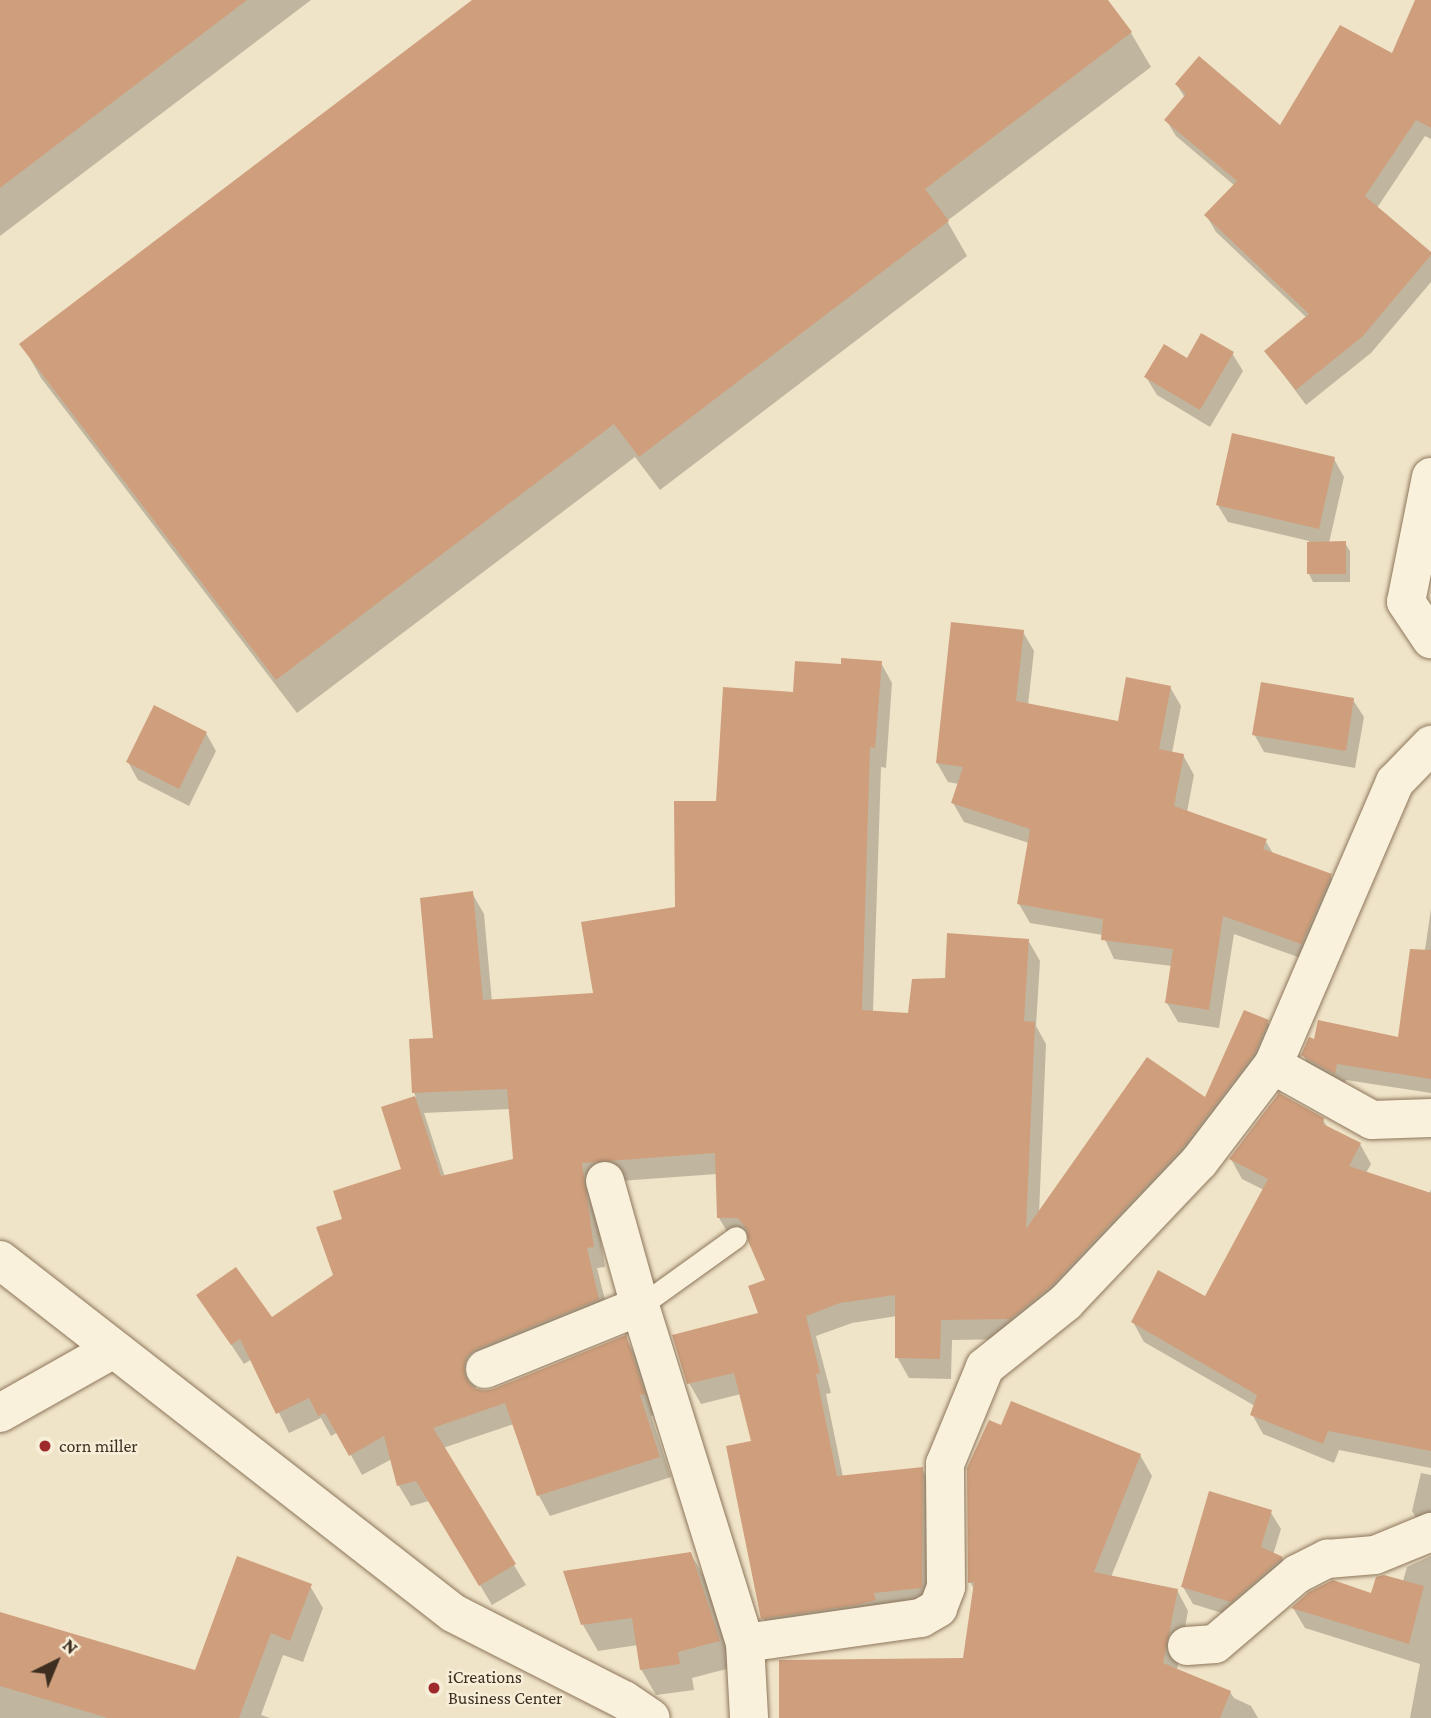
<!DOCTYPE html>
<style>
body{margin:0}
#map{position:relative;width:1431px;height:1718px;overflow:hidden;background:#f0e4c8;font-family:"Crimson Pro",serif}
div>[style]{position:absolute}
.shadow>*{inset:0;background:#0003}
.building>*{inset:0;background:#cf9f7d}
.roads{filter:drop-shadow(0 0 2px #8d765c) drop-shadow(0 0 2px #8d765c)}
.lane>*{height:21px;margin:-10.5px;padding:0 10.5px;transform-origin:10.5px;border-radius:10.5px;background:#faf1dc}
.street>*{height:38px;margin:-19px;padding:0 19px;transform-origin:19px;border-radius:19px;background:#faf1dc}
.secondary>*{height:38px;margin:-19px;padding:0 19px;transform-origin:19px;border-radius:19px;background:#faf1dc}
.dots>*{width:19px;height:19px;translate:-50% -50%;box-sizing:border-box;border:4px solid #f7eed8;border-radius:50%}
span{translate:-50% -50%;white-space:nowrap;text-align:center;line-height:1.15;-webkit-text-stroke:5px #f7eed8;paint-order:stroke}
.poi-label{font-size:18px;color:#3d2e20}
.left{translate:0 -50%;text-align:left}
.north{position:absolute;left:21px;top:1627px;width:70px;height:70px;-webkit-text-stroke:5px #f7eed8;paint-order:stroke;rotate:43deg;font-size:19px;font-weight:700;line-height:28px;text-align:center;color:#3d2e20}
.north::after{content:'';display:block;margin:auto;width:24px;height:32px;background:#3d2e20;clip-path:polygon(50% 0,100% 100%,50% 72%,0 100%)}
</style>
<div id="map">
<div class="shadow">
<i style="clip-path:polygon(0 0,311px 0,0 236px)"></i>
<i style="clip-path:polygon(475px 0,1106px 0,1131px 33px,1151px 67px,947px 221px,967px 256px,660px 490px,635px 457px,297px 713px,41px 378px,22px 344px)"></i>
<i style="clip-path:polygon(1431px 14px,1431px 139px,1425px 136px,1377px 208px,1431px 254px,1431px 282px,1371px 353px,1306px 405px,1266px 351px,1307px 318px,1216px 232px,1206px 215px,1235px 186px,1176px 136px,1166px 120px,1185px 98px,1177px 85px,1281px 128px,1393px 55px)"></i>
<i style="clip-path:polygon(1232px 353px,1243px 371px,1210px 427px,1157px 395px,1146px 377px,1187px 360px)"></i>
<i style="clip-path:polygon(1334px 459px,1344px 477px,1329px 543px,1345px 543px,1350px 551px,1350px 582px,1313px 582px,1309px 574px,1309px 541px,1228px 522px,1217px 504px)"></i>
<i style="clip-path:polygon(1023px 632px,1034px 651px,1028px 705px,1119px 723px,1170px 687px,1181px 706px,1172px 753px,1183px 755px,1194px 775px,1187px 812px,1265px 840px,1274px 855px,1330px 875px,1341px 894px,1312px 962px,1234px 934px,1219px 1028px,1178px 1022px,1167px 1003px,1172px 966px,1114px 959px,1103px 935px,1030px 923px,1019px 904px,1029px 843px,964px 822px,953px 803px,959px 784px,948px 782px,937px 763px)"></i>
<i style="clip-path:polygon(evenodd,881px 663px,892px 683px,886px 768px,881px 767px,873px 1012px,910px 1015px,946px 980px,1028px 940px,1040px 961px,1036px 1026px,1046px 1044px,1039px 1215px,1206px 1100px,1267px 1021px,1279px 1042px,1022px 1339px,952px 1340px,951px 1379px,909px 1378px,897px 1357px,897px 1316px,852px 1323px,816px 1336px,831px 1393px,826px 1394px,843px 1477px,922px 1469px,934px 1489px,933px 1608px,774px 1638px,763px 1618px,753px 1442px,741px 1394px,701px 1404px,689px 1383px,760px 1314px,767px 1281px,750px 1238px,731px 1238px,719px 1218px,717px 1174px,592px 1183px,605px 1267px,597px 1268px,610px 1320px,479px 1376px,475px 1389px,493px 1391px,625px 1337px,637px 1358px,655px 1415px,651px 1416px,671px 1477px,550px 1516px,539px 1496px,514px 1424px,443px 1448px,526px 1585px,492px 1605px,429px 1501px,411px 1506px,399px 1486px,392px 1459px,362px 1475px,338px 1432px,331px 1436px,321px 1418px,289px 1433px,252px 1359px,244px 1364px,198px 1295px,271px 1319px,335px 1276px,344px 1220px,403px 1170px,383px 1108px,416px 1097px,414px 1093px,435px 1039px,472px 893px,484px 914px,492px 1002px,595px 994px,677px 909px,717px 803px,795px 694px,842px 666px,881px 663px,510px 1109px,515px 1160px,445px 1177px,424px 1113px,510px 1109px)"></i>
<i style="clip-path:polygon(1353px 700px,1364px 717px,1355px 768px,1264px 752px,1254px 734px)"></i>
<i style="clip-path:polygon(206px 733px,216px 751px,189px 806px,138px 780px,128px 762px)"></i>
<i style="clip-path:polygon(1431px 909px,1431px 1093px,1346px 1080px,1344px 1089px,1312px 1072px,1303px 1055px,1399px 1039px,1416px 1011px)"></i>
<i style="clip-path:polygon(1323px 1120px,1328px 1128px,1360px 1144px,1371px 1164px,1366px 1173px,1429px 1194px,1431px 1189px,1431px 1468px,1339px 1450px,1334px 1463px,1263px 1434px,1252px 1414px,1255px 1406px,1144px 1342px,1133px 1322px,1205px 1298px,1264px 1190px,1242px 1179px,1231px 1159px)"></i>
<i style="clip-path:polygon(1002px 1427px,1140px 1455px,1152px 1476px,1111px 1577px,1177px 1590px,1188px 1611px,1177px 1670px,1230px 1692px,1234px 1698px,1251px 1706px,1258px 1718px,781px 1718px,965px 1659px,975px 1591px,970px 1582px)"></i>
<i style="clip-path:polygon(1421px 1473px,1431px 1475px,1431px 1533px,1424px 1531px,1412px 1511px)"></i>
<i style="clip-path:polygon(1270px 1511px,1281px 1529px,1273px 1555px,1282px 1558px,1292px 1576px,1241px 1619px,1193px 1604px,1183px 1587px)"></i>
<i style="clip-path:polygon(691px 1554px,706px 1580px,734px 1667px,692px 1678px,694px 1690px,656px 1695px,641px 1669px,638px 1645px,598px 1651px,583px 1625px)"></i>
<i style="clip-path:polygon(1431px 1556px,1431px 1718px,1410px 1718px,1420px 1664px,1305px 1628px,1293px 1608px,1372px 1596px,1403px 1581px,1407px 1567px)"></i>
<i style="clip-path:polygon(310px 1586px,323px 1608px,303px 1662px,283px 1655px,261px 1715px,270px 1718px,0 1718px,0 1614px,196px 1672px)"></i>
</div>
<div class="building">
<i style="clip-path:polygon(0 0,247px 0,0 188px)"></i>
<i style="clip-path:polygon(472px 0,1108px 0,1132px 32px,925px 189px,949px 221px,639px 457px,614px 424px,276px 680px,19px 344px)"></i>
<i style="clip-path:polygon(1415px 0,1431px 0,1431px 128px,1416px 120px,1365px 196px,1431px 252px,1431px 255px,1362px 337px,1296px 390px,1264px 351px,1309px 314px,1204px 215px,1237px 181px,1164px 120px,1186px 94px,1175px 84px,1199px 56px,1280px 125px,1340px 25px,1392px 53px)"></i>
<i style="clip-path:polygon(1201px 333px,1234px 352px,1200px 410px,1144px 377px,1164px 344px,1187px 358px)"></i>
<i style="clip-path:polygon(1232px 433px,1335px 457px,1319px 529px,1216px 505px)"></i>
<i style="clip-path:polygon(1346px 541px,1346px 574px,1307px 574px,1307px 542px)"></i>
<i style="clip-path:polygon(951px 622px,1024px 630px,1016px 701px,1118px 721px,1126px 677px,1171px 686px,1159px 749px,1184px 754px,1174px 806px,1267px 839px,1263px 849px,1332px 874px,1301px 944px,1223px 916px,1209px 1010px,1165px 1003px,1173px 949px,1101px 940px,1103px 919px,1017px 904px,1030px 829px,951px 803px,963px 767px,936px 763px)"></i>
<i style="clip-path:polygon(841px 658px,882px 661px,875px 748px,870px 747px,862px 1010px,908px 1013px,912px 979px,945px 978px,947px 933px,1029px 939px,1024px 1021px,1035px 1022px,1026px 1229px,1147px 1057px,1205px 1097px,1244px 1010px,1269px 1020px,1254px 1054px,1182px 1148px,1051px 1286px,1010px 1319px,941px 1320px,940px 1359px,895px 1358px,895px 1295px,840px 1303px,806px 1316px,820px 1373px,816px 1374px,837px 1476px,923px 1467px,922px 1588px,874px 1593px,876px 1600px,856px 1605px,761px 1619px,726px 1446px,751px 1441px,734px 1373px,687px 1384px,672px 1335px,758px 1313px,748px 1286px,765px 1280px,748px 1241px,747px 1230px,738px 1218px,717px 1218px,715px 1153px,582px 1163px,594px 1247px,587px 1248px,599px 1299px,476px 1349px,467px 1356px,464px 1365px,465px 1377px,472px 1387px,483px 1391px,493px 1389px,626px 1335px,645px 1394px,640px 1395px,660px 1457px,537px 1496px,505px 1403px,433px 1428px,516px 1564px,479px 1586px,416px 1481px,397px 1486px,384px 1436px,349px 1456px,325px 1413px,318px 1416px,309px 1398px,276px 1414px,240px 1339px,231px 1345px,196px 1295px,236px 1267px,272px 1317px,333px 1275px,316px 1227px,342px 1219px,333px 1191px,401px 1169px,381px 1107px,415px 1096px,441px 1176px,513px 1159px,507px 1089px,412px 1093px,409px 1039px,433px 1038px,420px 898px,473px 891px,483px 1000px,593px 993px,581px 922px,675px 907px,674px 801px,716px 801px,723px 687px,793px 692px,795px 661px,841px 664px)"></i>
<i style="clip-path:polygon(1261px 682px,1354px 698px,1346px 751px,1252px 735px)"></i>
<i style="clip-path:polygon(154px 705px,207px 732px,179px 789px,126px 762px)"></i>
<i style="clip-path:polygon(1410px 949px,1431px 950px,1431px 1079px,1337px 1064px,1335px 1074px,1301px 1055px,1309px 1037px,1314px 1039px,1318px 1020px,1398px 1037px)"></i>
<i style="clip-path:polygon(1279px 1093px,1324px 1118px,1323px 1124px,1361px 1143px,1349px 1166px,1431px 1193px,1431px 1451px,1328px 1431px,1323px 1444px,1250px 1415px,1257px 1395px,1131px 1322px,1158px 1270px,1205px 1296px,1268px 1179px,1229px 1159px)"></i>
<i style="clip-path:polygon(1011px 1401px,1141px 1454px,1094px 1572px,1178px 1589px,1163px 1663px,1231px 1691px,1220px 1718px,779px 1718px,779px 1660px,963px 1658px,974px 1582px,968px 1583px,967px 1468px,989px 1420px,1001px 1425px)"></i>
<i style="clip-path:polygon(1209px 1491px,1272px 1510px,1261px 1547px,1283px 1557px,1231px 1602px,1181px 1587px)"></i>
<i style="clip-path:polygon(691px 1552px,720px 1641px,678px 1652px,680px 1664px,640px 1670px,632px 1618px,581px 1625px,563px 1571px)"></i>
<i style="clip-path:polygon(237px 1556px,312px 1584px,290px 1641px,271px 1633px,239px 1718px,108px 1718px,0 1686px,0 1612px,195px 1670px)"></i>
<i style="clip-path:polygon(1384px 1575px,1424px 1586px,1409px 1644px,1291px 1608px,1309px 1592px,1333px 1580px,1371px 1593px,1376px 1577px)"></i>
</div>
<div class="roads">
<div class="lane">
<i style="left:640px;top:1306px;width:118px;rotate:-35.7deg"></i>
</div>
<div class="street">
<i style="left:1431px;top:477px;width:127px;rotate:101.3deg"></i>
<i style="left:1406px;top:602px;width:45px;rotate:56deg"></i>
<i style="left:1273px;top:1065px;width:113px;rotate:29.1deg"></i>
<i style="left:1372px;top:1120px;width:59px;rotate:-1.9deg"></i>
<i style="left:605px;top:1181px;width:130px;rotate:74.4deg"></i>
<i style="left:640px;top:1306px;width:353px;rotate:72.7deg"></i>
<i style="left:745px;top:1643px;width:75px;rotate:86.9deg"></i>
<i style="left:485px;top:1369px;width:167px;rotate:-22.1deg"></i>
<i style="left:0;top:1413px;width:129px;rotate:-29.4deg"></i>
<i style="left:745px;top:1643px;width:178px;rotate:-8.1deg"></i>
<i style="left:921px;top:1618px;width:20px;rotate:-30deg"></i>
<i style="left:938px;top:1608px;width:22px;rotate:-69deg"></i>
<i style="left:946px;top:1587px;width:123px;rotate:-90.5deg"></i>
<i style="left:945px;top:1464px;width:105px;rotate:-67.6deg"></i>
<i style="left:985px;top:1367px;width:104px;rotate:-38.7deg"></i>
<i style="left:1066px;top:1302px;width:193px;rotate:-46.5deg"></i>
<i style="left:1199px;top:1162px;width:122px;rotate:-52.7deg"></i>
<i style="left:1273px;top:1065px;width:308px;rotate:-66.7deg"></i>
<i style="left:1395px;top:782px;width:52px;rotate:-45.8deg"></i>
<i style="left:1187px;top:1646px;width:28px;rotate:-4deg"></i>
<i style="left:1215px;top:1644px;width:108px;rotate:-40.5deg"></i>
<i style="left:1297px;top:1574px;width:34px;rotate:-27deg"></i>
<i style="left:1327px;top:1559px;width:48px;rotate:-4.8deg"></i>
<i style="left:1375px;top:1555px;width:61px;rotate:-22.3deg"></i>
</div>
<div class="secondary">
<i style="left:0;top:1260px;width:574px;rotate:37.93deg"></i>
<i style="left:453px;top:1613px;width:192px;rotate:27deg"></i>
<i style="left:624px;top:1700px;width:32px;rotate:34deg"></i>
</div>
</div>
<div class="dots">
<i style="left:45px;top:1446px;background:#9e2a2b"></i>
<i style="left:434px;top:1688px;background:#9e2a2b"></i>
</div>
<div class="poi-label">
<span class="left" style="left:59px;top:1446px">corn miller</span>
<span class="left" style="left:448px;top:1688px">iCreations<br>Business Center</span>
</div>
<div class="north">N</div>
</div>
